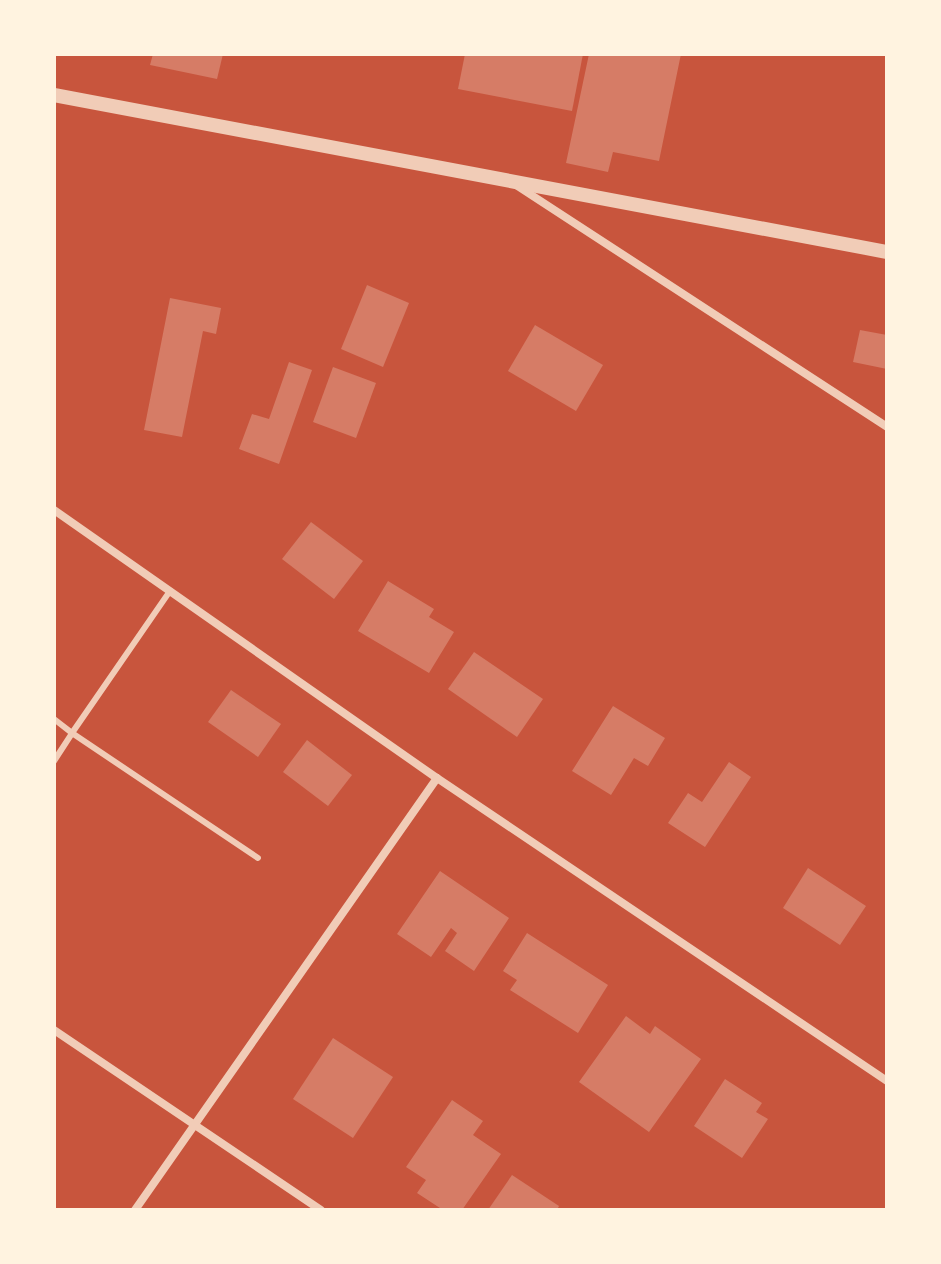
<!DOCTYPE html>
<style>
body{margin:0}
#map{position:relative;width:941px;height:1264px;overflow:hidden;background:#c8553d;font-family:Rubik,sans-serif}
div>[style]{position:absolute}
.building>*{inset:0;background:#d67c66}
.service>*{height:6px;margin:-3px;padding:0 3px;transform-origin:3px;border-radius:3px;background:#f1ccb7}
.minor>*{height:8px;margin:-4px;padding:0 4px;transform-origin:4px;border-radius:4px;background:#f1ccb7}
.tertiary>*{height:14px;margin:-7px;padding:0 7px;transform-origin:7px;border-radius:7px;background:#f1ccb7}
span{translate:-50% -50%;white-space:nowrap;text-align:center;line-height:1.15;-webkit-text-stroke:8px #fff3e0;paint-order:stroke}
.frame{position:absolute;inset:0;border:56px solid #fff3e0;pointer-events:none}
</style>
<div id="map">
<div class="building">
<i style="clip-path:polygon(153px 54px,223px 54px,217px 79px,150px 65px)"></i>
<i style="clip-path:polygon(465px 54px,583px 54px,572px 111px,458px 89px)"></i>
<i style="clip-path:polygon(589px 54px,681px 54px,659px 161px,613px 152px,608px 172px,566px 163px)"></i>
<i style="clip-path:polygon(367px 285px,409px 303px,383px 367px,341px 349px)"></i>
<i style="clip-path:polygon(170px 298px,221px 308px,216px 334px,203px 331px,182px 437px,144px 430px)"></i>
<i style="clip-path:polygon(535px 325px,603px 365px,576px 411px,508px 371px)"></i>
<i style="clip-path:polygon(860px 330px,887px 335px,887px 369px,853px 362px)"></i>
<i style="clip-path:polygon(289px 362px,312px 370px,279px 464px,239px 449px,252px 414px,269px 419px)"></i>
<i style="clip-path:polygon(333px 367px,376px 383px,356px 438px,313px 422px)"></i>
<i style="clip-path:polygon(311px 522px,363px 561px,334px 599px,282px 559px)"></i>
<i style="clip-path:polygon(388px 581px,434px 609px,429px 617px,454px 632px,429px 673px,358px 631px)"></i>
<i style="clip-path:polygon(474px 652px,543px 699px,517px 737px,448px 689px)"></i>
<i style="clip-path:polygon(231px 690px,281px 724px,258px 757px,208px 722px)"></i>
<i style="clip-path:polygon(613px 706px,665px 738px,648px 766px,634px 758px,611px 795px,572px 771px)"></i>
<i style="clip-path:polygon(307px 740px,352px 775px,328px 806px,283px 772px)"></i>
<i style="clip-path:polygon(729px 762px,751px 777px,705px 847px,668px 823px,688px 793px,702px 802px)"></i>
<i style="clip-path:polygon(808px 868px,866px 906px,840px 945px,783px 908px)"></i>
<i style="clip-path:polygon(440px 871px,509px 918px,474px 971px,445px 951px,457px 933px,451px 928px,431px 957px,397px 934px)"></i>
<i style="clip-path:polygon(527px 933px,608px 985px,578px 1033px,510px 990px,517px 980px,503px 971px)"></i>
<i style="clip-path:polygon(626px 1016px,650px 1034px,655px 1026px,701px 1059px,649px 1132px,579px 1082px)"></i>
<i style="clip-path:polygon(333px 1038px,393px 1077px,353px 1138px,293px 1099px)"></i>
<i style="clip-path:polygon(725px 1079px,762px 1103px,756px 1112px,768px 1119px,742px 1158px,694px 1126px)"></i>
<i style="clip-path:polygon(452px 1100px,483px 1121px,473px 1135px,501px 1154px,462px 1210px,443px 1210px,417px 1193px,426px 1180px,406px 1167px)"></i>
<i style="clip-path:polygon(512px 1175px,559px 1206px,557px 1210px,488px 1210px)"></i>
</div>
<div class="service">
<i style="left:54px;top:719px;width:23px;rotate:38deg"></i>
<i style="left:72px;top:733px;width:173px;rotate:-55.4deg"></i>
<i style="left:54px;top:761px;width:33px;rotate:-57deg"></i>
<i style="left:72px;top:733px;width:224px;rotate:33.9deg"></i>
</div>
<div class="minor">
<i style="left:516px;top:185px;width:443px;rotate:33.1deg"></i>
<i style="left:54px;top:510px;width:467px;rotate:35deg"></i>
<i style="left:437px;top:778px;width:543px;rotate:33.95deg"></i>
<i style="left:54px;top:1030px;width:322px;rotate:34deg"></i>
<i style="left:135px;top:1210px;width:527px;rotate:-55.04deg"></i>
</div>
<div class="tertiary">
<i style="left:54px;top:95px;width:848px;rotate:10.67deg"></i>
</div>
<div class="frame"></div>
</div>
